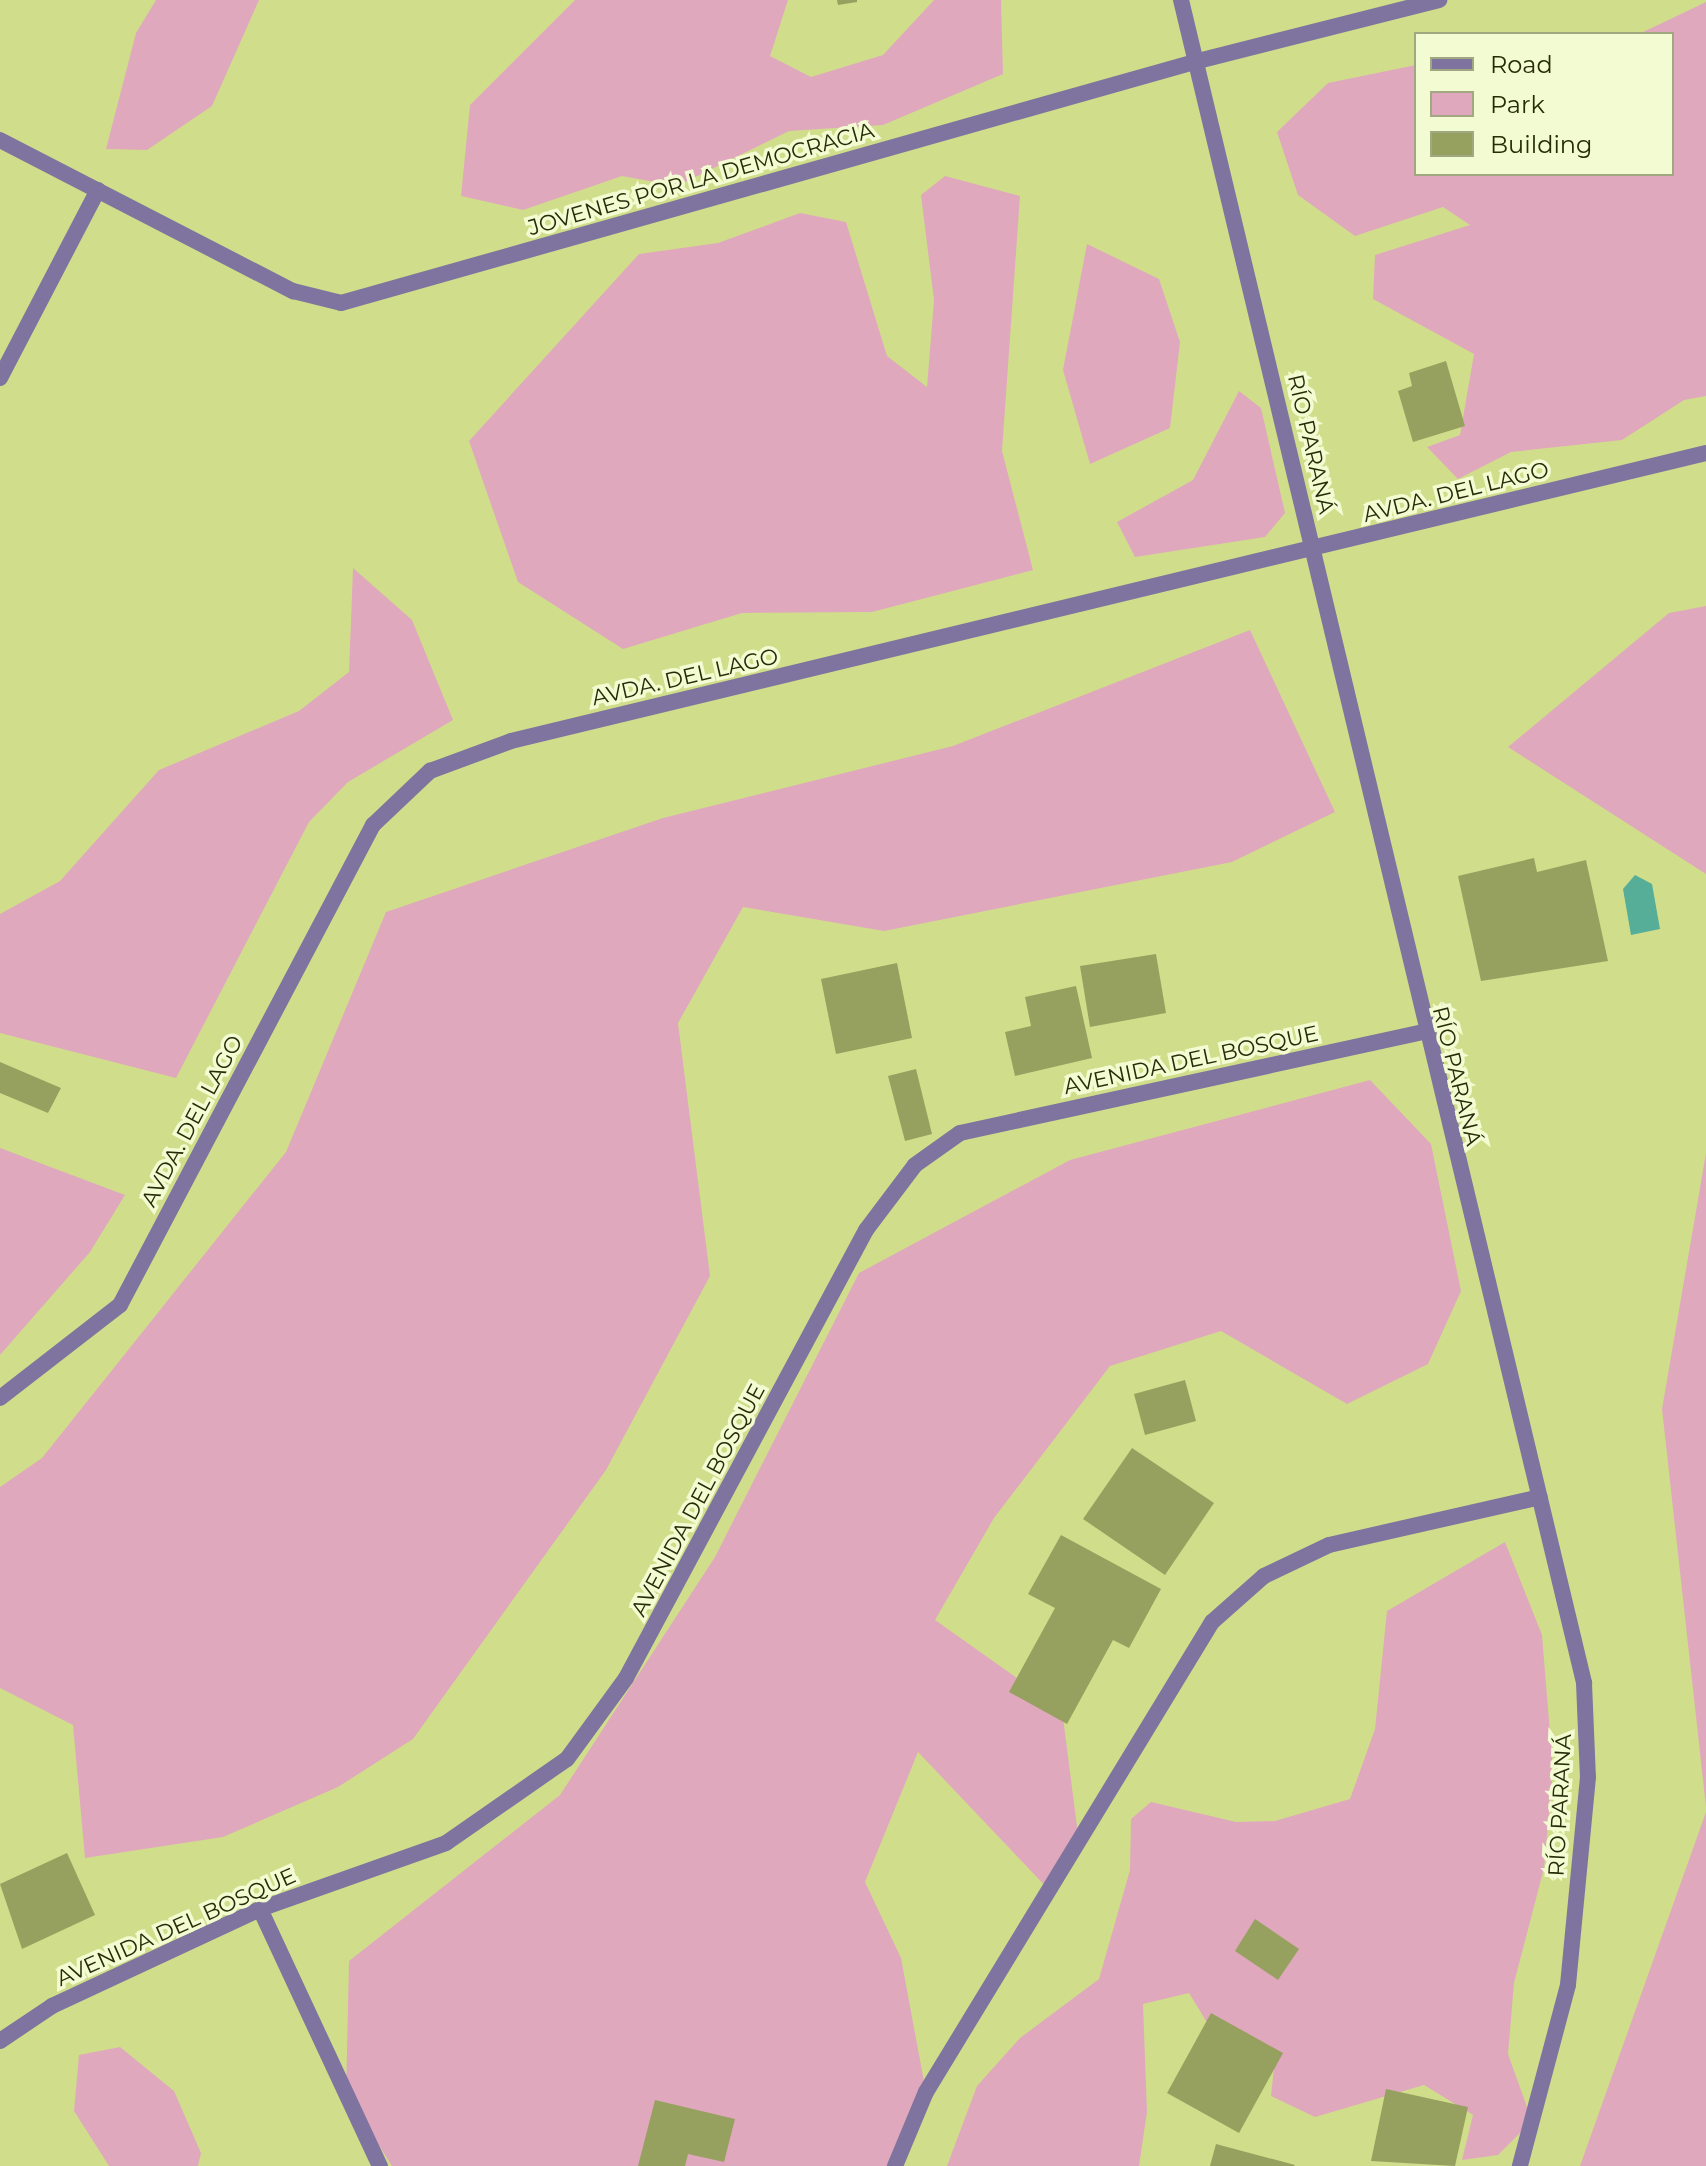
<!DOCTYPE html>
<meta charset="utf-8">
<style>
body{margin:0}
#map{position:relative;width:1706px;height:2166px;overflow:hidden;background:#d0de8b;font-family:Montserrat,sans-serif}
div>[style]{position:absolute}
.green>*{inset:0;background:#e0a8bc}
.water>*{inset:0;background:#56ad98}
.building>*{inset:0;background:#96a15f}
.minor>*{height:16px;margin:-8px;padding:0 8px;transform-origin:8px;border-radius:8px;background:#7f749f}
span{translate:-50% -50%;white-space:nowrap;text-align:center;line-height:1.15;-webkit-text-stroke:7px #f3fbd2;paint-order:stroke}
.street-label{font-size:22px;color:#272b08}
.legend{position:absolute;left:1414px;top:32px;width:260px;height:144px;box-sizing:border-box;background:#f3fbd2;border:2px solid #a1a881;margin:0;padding:10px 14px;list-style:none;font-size:24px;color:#272b08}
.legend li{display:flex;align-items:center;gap:16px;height:40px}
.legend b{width:40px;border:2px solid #a1a881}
</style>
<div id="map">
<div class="green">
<i style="clip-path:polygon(156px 0,259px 0,212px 106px,147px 150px,106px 149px,136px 33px)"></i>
<i style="clip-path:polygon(575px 0,788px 0,770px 56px,811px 77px,883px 55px,934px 0,1001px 0,1003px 74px,883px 125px,789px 131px,677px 186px,622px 176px,523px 210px,461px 196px,470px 105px)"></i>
<i style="clip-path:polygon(1706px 2px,1706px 396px,1684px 400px,1622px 440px,1511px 452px,1458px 479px,1427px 447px,1460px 435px,1474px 354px,1373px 299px,1375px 255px,1470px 225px,1443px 207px,1355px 236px,1298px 195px,1277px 132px,1328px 83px,1416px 65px,1416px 174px,1672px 174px,1672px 34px,1639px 34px)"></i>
<i style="clip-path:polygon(945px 176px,1020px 196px,1002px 451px,1033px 570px,872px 612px,742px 613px,623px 649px,518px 582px,469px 441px,639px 254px,718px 243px,800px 213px,846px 222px,887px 356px,927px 387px,934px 300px,921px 195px)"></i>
<i style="clip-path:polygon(1087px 244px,1159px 279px,1180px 342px,1170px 428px,1090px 464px,1063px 370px)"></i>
<i style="clip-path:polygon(1239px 391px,1261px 408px,1285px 513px,1265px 537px,1135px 557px,1117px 522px,1193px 480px)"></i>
<i style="clip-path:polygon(353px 568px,412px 620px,453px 720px,348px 782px,309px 822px,176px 1078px,0 1033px,0 914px,60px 881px,159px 770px,299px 711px,349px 672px)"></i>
<i style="clip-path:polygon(1706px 606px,1706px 874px,1508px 747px,1669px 613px)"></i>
<i style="clip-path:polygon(1250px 630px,1335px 812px,1232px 862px,884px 931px,743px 907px,678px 1023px,710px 1276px,606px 1470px,413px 1739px,338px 1787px,223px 1837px,85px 1858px,73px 1725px,0 1688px,0 1487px,42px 1458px,286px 1152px,386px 912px,663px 818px,953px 746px)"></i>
<i style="clip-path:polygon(1370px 1080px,1431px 1144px,1461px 1291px,1428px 1364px,1347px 1404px,1221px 1331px,1110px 1366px,994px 1518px,935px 1620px,1062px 1710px,1078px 1834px,1051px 1892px,918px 1752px,865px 1882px,901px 1958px,926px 2092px,895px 2166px,392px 2166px,346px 2094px,349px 1961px,560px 1795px,715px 1557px,859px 1273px,1070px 1160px)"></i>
<i style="clip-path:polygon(0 1148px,125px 1195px,90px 1252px,0 1355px)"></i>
<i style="clip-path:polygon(1706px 1153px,1706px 1807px,1662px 1409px)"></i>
<i style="clip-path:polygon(1505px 1542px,1542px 1635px,1553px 1770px,1544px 1868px,1514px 1983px,1508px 2054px,1532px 2121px,1498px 2155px,1462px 2160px,1473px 2115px,1424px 2085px,1315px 2117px,1271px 2096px,1274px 2068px,1211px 2029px,1189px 1993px,1143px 2004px,1147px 2112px,1139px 2166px,947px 2166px,977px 2086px,1020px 2038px,1099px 1979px,1130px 1870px,1131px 1819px,1151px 1802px,1236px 1822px,1275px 1821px,1350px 1799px,1375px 1729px,1387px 1611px)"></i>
<i style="clip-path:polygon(1706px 1812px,1706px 2166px,1580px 2166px)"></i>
<i style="clip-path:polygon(120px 2047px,174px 2091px,201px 2153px,198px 2166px,109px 2166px,74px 2111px,79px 2055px)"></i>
</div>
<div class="water">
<i style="clip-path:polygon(1635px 875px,1652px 884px,1660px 929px,1631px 935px,1623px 889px)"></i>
</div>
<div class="building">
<i style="clip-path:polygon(837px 0,857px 0,857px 2px,838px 5px)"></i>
<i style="clip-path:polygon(1446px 361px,1465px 426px,1413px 442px,1398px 391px,1412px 386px,1409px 373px)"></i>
<i style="clip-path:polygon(1534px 858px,1537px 872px,1586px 860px,1608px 961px,1481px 981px,1458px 876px)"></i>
<i style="clip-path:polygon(1156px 954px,1166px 1013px,1090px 1027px,1080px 966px)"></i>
<i style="clip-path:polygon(897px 963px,912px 1038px,836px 1054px,821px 979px)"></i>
<i style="clip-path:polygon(1076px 986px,1092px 1058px,1015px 1076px,1005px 1032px,1031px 1026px,1025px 997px)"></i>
<i style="clip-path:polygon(0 1062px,61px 1088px,48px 1113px,0 1093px)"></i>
<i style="clip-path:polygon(916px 1069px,932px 1134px,905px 1141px,888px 1076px)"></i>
<i style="clip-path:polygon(1185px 1380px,1196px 1421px,1145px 1435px,1134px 1394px)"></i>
<i style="clip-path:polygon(1132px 1448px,1214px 1503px,1165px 1575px,1083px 1519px)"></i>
<i style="clip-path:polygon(1061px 1535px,1161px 1589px,1129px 1648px,1113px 1640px,1067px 1724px,1009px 1692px,1055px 1608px,1028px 1594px)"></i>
<i style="clip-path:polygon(67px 1853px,95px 1915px,22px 1949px,0 1884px)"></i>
<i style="clip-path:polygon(1255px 1919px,1299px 1949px,1278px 1980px,1235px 1951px)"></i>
<i style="clip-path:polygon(1211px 2013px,1283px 2053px,1239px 2133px,1167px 2093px)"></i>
<i style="clip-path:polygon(1386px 2089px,1468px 2107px,1455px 2166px,1371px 2161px)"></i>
<i style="clip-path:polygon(655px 2100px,735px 2119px,724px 2162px,688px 2154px,685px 2166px,638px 2166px)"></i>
<i style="clip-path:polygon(1216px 2144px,1295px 2165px,1294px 2166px,1210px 2166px)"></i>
</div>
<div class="minor">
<i style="left:1181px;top:0;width:1731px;rotate:76.53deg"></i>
<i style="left:1584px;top:1683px;width:94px;rotate:87.6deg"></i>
<i style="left:1588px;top:1777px;width:209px;rotate:95.5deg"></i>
<i style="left:1568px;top:1985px;width:187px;rotate:104.9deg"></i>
<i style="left:0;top:140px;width:330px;rotate:27.3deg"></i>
<i style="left:293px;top:291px;width:49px;rotate:14deg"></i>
<i style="left:341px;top:303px;width:891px;rotate:-15.77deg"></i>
<i style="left:1198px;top:61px;width:249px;rotate:-14.2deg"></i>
<i style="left:0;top:378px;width:212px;rotate:-62.5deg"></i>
<i style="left:0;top:1398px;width:152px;rotate:-37.8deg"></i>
<i style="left:120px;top:1305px;width:543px;rotate:-62.21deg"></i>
<i style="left:373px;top:825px;width:79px;rotate:-43.5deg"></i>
<i style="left:430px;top:771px;width:86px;rotate:-20.3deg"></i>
<i style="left:511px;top:741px;width:1229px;rotate:-13.55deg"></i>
<i style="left:260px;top:1909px;width:284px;rotate:65deg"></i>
<i style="left:0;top:2041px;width:63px;rotate:-33.9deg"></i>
<i style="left:52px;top:2006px;width:230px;rotate:-25deg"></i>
<i style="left:260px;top:1909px;width:197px;rotate:-19.5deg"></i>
<i style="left:446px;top:1843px;width:147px;rotate:-34.8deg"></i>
<i style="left:567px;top:1759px;width:100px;rotate:-53.9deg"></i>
<i style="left:626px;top:1678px;width:508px;rotate:-61.82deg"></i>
<i style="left:866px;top:1230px;width:81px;rotate:-53deg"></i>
<i style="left:915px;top:1165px;width:55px;rotate:-35.4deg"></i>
<i style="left:960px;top:1133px;width:474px;rotate:-12.3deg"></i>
<i style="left:895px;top:2166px;width:80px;rotate:-67.3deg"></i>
<i style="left:926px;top:2092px;width:550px;rotate:-58.68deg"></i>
<i style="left:1212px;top:1622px;width:69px;rotate:-41.5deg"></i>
<i style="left:1264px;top:1576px;width:72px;rotate:-25.5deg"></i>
<i style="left:1329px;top:1545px;width:216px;rotate:-12.8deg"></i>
</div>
<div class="street-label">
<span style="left:701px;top:179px;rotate:-16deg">JOVENES POR LA DEMOCRACIA</span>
<span style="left:1311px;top:444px;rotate:77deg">RÍO PARANÁ</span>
<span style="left:1456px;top:492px;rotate:-14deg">AVDA. DEL LAGO</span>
<span style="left:685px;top:677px;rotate:-13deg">AVDA. DEL LAGO</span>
<span style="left:1191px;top:1060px;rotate:-12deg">AVENIDA DEL BOSQUE</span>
<span style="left:1457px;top:1076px;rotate:76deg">RÍO PARANÁ</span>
<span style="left:192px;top:1121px;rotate:-62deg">AVDA. DEL LAGO</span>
<span style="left:698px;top:1500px;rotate:-62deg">AVENIDA DEL BOSQUE</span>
<span style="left:1560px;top:1805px;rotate:-87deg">RÍO PARANÁ</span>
<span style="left:176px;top:1927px;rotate:-24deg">AVENIDA DEL BOSQUE</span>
</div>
<ul class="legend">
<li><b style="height:10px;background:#7f749f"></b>Road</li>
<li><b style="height:22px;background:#e0a8bc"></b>Park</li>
<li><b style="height:22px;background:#96a15f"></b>Building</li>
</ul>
</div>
